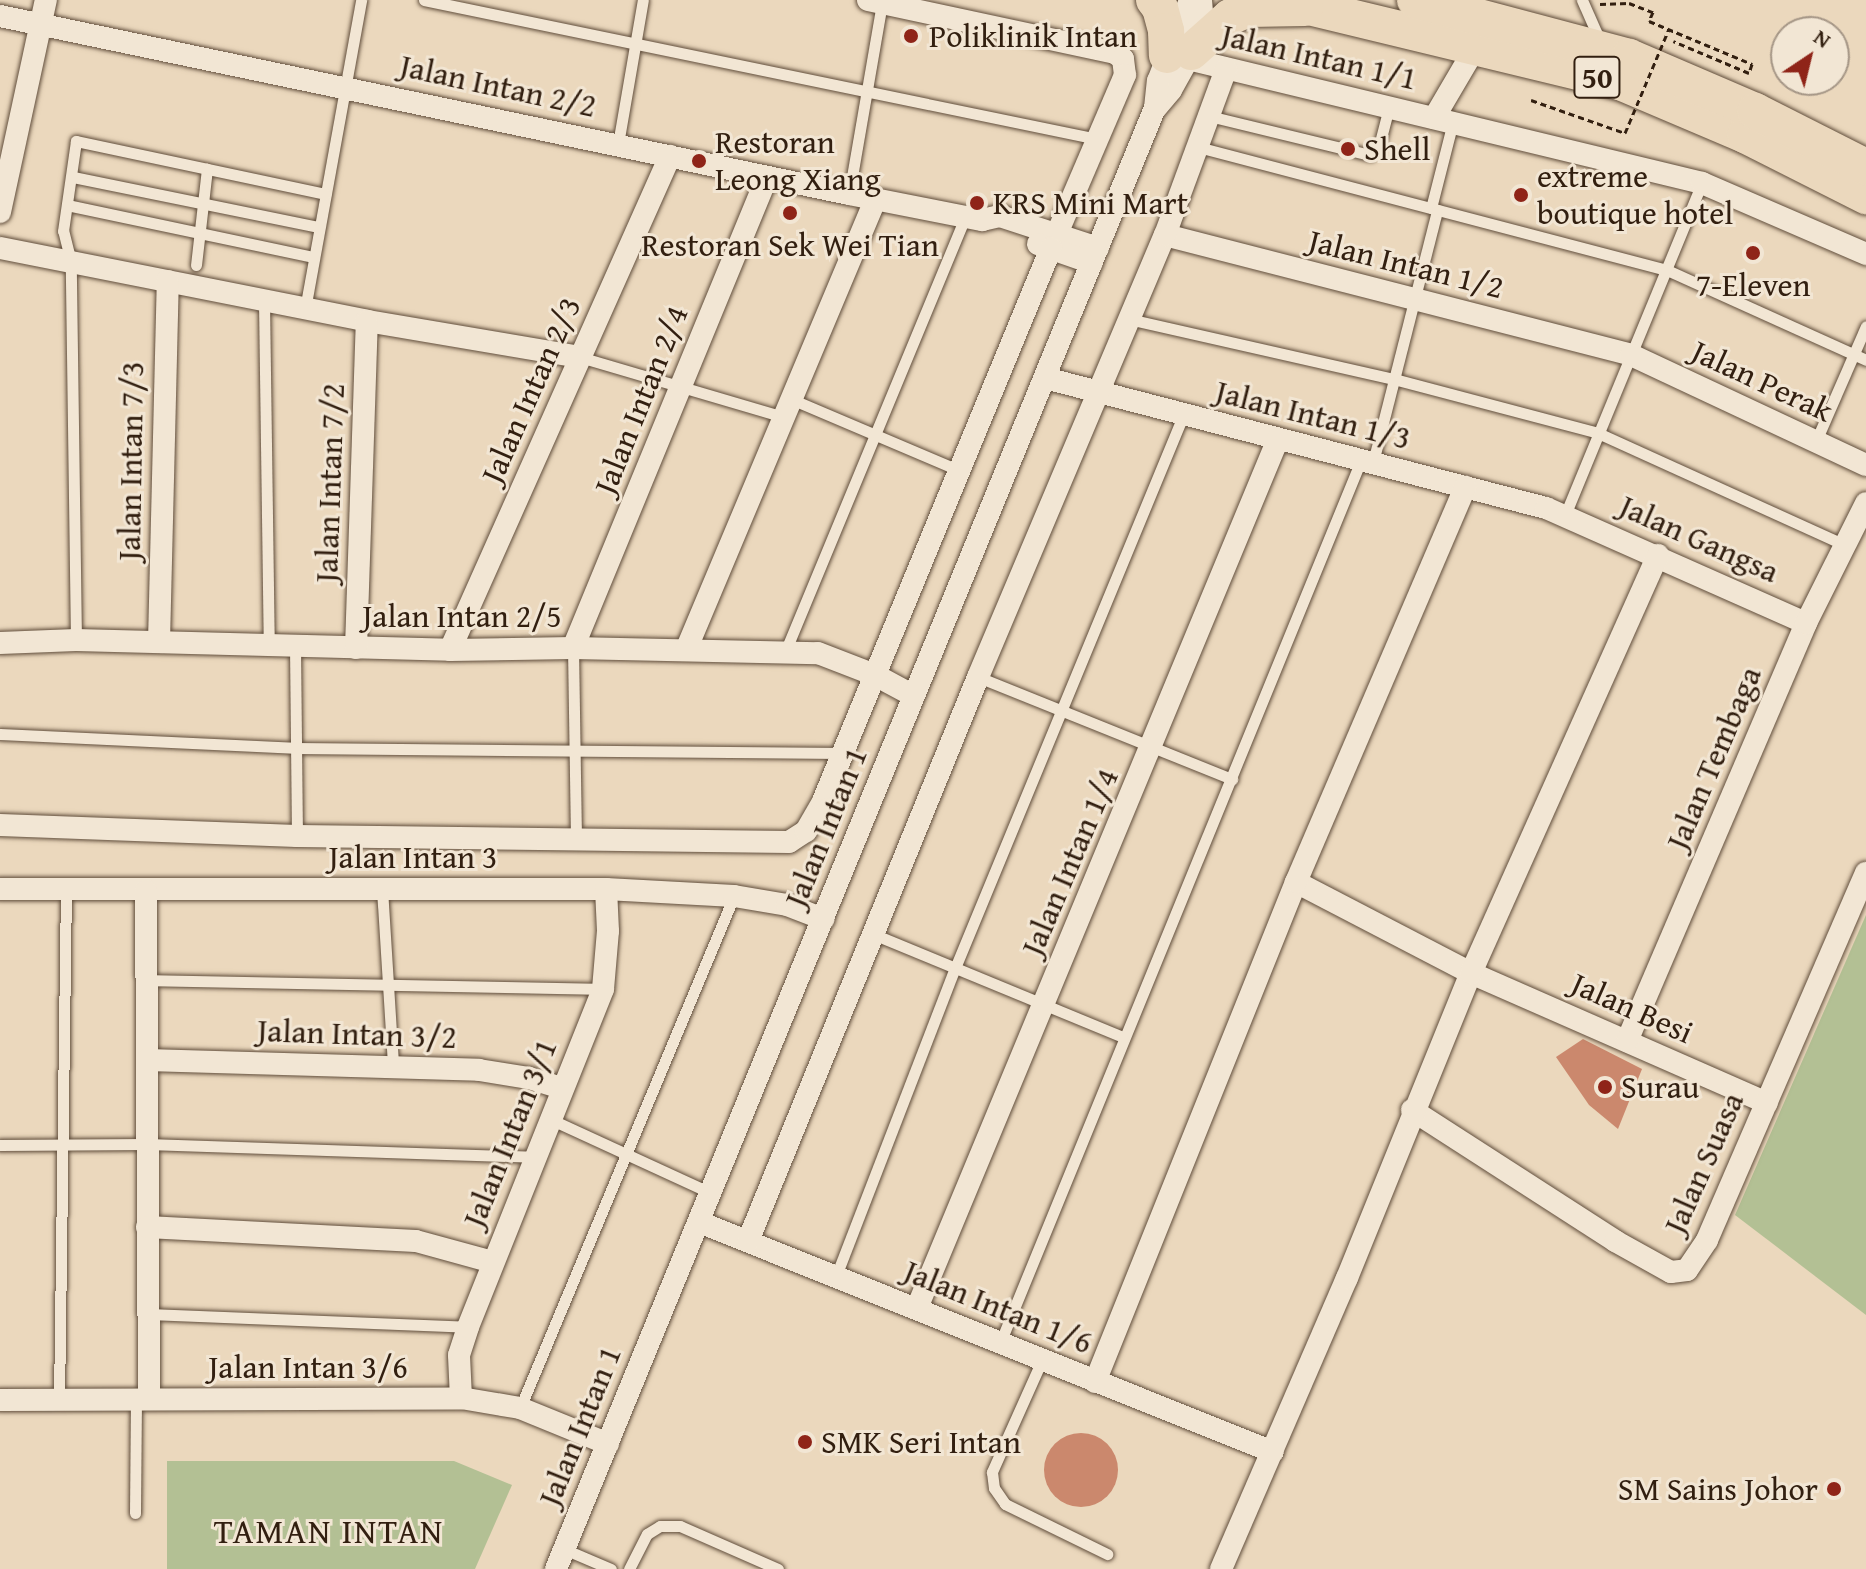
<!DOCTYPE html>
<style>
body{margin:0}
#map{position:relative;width:1866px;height:1569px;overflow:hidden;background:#ebd8bd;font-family:"Gentium Book Plus",serif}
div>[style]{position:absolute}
.green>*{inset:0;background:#b3c094}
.building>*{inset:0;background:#cb886d}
.round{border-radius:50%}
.path>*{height:3px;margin-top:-1.5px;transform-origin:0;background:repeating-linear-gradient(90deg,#321f10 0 6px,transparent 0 10px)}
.roads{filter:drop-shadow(0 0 2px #604d3b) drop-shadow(0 0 2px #604d3b)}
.service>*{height:11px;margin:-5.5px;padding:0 5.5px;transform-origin:5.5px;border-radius:5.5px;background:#f2e6d4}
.minor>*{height:22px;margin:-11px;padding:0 11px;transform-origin:11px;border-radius:11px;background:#f2e6d4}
.trunk>*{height:36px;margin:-18px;padding:0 18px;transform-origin:18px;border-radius:18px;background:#ebd8bd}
.path-bridge>*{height:3px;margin-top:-1.5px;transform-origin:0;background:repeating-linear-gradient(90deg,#321f10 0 6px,transparent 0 10px)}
.dots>*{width:22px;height:22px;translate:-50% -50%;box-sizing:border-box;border:4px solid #f2e6d4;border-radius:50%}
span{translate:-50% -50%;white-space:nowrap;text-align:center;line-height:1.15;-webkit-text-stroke:6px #f2e6d4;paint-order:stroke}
.shield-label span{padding:2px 6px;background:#f2e6d4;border:2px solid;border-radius:6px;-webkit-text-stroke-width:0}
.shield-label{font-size:30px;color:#321f10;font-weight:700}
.poi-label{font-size:32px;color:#321f10}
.left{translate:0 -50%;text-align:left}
.right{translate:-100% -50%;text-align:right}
.street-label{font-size:32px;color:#321f10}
.neighbourhood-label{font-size:34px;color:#321f10;letter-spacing:2px}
.north{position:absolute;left:1770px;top:16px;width:80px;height:80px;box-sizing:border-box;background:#f2e6d4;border:2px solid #a59686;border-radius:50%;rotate:35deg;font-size:22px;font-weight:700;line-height:32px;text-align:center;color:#321f10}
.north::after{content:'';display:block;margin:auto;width:28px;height:36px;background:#8f2418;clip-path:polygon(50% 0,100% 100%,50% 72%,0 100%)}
</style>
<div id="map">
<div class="green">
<i style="clip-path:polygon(1866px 915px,1866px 1315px,1735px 1215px)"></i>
<i style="clip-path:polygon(167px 1461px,454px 1461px,512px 1485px,475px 1569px,167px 1569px)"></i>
</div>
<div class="building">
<i style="clip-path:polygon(1583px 1039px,1642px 1069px,1618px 1129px,1589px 1105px,1556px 1057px)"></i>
<i class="round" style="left:1044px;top:1433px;width:74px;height:74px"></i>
</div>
<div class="path">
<i style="left:1600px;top:4px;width:29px;rotate:-2deg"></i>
<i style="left:1629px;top:3px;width:26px;rotate:21deg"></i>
<i style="left:1653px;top:12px;width:10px;rotate:114deg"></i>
<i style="left:1649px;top:21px;width:112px;rotate:22.7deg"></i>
<i style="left:1752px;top:64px;width:9px;rotate:108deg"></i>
<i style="left:1749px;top:73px;width:82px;rotate:-157.2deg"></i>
<i style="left:1531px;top:100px;width:100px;rotate:19.3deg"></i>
</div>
<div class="roads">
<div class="service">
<i style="left:424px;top:0;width:687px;rotate:11.67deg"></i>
<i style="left:1582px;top:0;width:47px;rotate:66.2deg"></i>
<i style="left:1209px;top:116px;width:166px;rotate:13.6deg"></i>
<i style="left:1370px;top:155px;width:13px;rotate:-45deg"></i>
<i style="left:1379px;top:146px;width:40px;rotate:-75.6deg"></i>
<i style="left:618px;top:144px;width:146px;rotate:-80.2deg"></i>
<i style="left:1198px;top:147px;width:485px;rotate:14.7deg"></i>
<i style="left:1667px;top:270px;width:218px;rotate:24.3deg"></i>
<i style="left:73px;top:177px;width:251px;rotate:11.5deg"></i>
<i style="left:849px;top:194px;width:194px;rotate:-80.2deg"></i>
<i style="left:67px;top:205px;width:251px;rotate:11.9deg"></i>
<i style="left:1431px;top:208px;width:89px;rotate:-75.7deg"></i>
<i style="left:196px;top:265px;width:97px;rotate:-83.5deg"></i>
<i style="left:264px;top:301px;width:344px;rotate:89.2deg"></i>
<i style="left:305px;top:309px;width:314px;rotate:-79.7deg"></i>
<i style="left:1129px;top:319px;width:272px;rotate:12.8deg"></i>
<i style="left:1394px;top:379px;width:211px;rotate:14.8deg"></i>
<i style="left:1598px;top:433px;width:271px;rotate:24.4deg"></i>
<i style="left:580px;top:357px;width:213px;rotate:16.4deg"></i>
<i style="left:791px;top:399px;width:181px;rotate:23deg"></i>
<i style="left:1816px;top:441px;width:125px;rotate:-66.5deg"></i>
<i style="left:1373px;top:462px;width:260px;rotate:-75.7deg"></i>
<i style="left:1565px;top:515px;width:359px;rotate:-67.6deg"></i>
<i style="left:76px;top:640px;width:378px;rotate:-90.8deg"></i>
<i style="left:71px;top:262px;width:32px;rotate:-104deg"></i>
<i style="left:63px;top:231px;width:91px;rotate:-81.8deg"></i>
<i style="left:76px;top:141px;width:255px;rotate:12deg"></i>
<i style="left:295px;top:646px;width:190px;rotate:89.4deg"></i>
<i style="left:573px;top:648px;width:191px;rotate:89.1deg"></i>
<i style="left:785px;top:652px;width:471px;rotate:-67.5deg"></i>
<i style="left:978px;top:677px;width:274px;rotate:21.9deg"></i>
<i style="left:0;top:734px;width:294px;rotate:2.7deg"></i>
<i style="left:294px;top:748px;width:549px;rotate:0.52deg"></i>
<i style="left:382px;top:889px;width:176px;rotate:86.4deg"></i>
<i style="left:873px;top:934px;width:270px;rotate:22.4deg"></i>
<i style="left:146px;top:980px;width:457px;rotate:1.1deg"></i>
<i style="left:550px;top:1119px;width:177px;rotate:24.7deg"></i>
<i style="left:0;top:1145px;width:147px;rotate:-0.4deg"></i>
<i style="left:147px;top:1144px;width:386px;rotate:1.9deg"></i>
<i style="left:836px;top:1276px;width:330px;rotate:-68.9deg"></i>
<i style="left:955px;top:968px;width:597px;rotate:-67.56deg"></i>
<i style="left:148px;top:1314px;width:320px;rotate:2.3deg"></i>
<i style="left:1000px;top:1343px;width:954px;rotate:-67.76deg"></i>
<i style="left:1042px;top:1360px;width:123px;rotate:114.1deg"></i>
<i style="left:992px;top:1472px;width:16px;rotate:83deg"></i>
<i style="left:994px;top:1488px;width:19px;rotate:55deg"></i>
<i style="left:1005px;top:1504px;width:114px;rotate:26.1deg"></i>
<i style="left:59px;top:1401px;width:511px;rotate:-89.22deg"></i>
<i style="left:520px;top:1408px;width:555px;rotate:-67.32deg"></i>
<i style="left:135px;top:1513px;width:114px;rotate:-89.5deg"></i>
<i style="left:564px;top:1549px;width:51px;rotate:23.1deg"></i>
<i style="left:629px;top:1569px;width:39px;rotate:-63deg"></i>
<i style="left:647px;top:1534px;width:15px;rotate:-32deg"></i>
<i style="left:660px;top:1526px;width:20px"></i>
<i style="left:680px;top:1526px;width:107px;rotate:23.7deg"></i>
</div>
<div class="minor">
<i style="left:868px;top:0;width:253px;rotate:12.1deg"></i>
<i style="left:1115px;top:53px;width:10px;rotate:37deg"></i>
<i style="left:1123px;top:59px;width:16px;rotate:83deg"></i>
<i style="left:1125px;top:75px;width:173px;rotate:113.2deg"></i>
<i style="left:0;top:16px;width:867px;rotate:11.84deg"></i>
<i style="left:849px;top:194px;width:136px;rotate:11.1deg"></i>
<i style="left:982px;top:220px;width:18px;rotate:-13deg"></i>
<i style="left:1000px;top:216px;width:103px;rotate:18.1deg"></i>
<i style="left:1188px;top:59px;width:529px;rotate:13.56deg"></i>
<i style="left:1702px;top:183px;width:179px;rotate:23.4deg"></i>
<i style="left:1156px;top:108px;width:23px;rotate:-50deg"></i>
<i style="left:1171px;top:90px;width:35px;rotate:-61deg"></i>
<i style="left:1188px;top:59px;width:49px;rotate:-73.4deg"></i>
<i style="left:1202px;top:12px;width:12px;rotate:-95deg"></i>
<i style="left:1434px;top:118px;width:81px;rotate:-59.6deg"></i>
<i style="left:0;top:212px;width:217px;rotate:-77.8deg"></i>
<i style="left:1165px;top:235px;width:481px;rotate:14.4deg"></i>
<i style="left:1631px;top:355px;width:259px;rotate:25.1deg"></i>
<i style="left:1038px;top:244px;width:57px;rotate:19.4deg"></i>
<i style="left:0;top:248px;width:374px;rotate:11.2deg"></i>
<i style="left:367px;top:321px;width:216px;rotate:9.6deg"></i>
<i style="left:1045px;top:378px;width:518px;rotate:14.55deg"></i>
<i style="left:1546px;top:508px;width:284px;rotate:23.9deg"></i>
<i style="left:159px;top:642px;width:361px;rotate:-88.6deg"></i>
<i style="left:0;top:643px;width:76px;rotate:-2.3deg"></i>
<i style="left:76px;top:640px;width:374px;rotate:1.5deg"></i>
<i style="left:450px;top:650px;width:123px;rotate:-0.9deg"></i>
<i style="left:573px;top:648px;width:245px;rotate:1.2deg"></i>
<i style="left:818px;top:653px;width:61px;rotate:21.1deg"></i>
<i style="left:875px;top:675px;width:44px;rotate:28.3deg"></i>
<i style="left:356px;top:648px;width:327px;rotate:-88.1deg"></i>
<i style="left:573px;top:648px;width:509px;rotate:-67.61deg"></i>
<i style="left:450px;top:650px;width:541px;rotate:-65.99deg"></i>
<i style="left:686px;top:650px;width:489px;rotate:-67.2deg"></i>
<i style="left:0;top:825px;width:297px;rotate:2.1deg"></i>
<i style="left:297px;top:836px;width:492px;rotate:0.7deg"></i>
<i style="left:789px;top:842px;width:20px;rotate:-33deg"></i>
<i style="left:806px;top:831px;width:34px;rotate:-60deg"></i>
<i style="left:823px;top:801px;width:598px;rotate:-67.59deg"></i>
<i style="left:1296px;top:882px;width:197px;rotate:27.5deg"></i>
<i style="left:1471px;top:973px;width:323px;rotate:23.7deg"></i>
<i style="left:0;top:889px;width:606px"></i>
<i style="left:606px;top:889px;width:128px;rotate:3.1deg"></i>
<i style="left:734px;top:896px;width:54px;rotate:9.6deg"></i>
<i style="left:787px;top:905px;width:39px;rotate:21deg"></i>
<i style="left:146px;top:891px;width:508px;rotate:89.66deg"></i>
<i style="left:1627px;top:1041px;width:455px;rotate:-66.8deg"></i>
<i style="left:1806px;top:623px;width:134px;rotate:-63.4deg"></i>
<i style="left:147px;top:1060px;width:332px;rotate:1.7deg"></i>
<i style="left:479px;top:1070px;width:51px;rotate:9.1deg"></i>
<i style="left:529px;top:1078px;width:34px;rotate:17deg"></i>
<i style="left:1412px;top:1110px;width:242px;rotate:32.8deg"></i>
<i style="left:1615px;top:1241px;width:64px;rotate:29deg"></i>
<i style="left:1671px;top:1272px;width:16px;rotate:-7deg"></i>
<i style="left:1687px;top:1270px;width:36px;rotate:-56deg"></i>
<i style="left:1707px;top:1240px;width:400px;rotate:-66.6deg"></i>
<i style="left:699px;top:1222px;width:618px;rotate:21.84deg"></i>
<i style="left:147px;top:1227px;width:269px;rotate:3deg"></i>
<i style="left:416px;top:1241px;width:79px;rotate:15.4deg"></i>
<i style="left:748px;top:1241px;width:609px;rotate:-67.81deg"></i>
<i style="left:978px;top:677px;width:480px;rotate:-67.1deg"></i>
<i style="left:1165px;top:235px;width:177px;rotate:-69.8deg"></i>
<i style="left:917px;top:1308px;width:941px;rotate:-67.44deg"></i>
<i style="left:1095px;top:1382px;width:539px;rotate:-68.1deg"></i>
<i style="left:1296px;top:882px;width:430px;rotate:-66.8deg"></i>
<i style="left:461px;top:1398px;width:43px;rotate:-92.7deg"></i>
<i style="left:459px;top:1355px;width:29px;rotate:-72deg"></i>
<i style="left:468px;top:1327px;width:364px;rotate:-68.2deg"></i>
<i style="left:603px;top:989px;width:58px;rotate:-85.1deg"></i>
<i style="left:608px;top:931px;width:42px;rotate:-92.7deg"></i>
<i style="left:0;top:1400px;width:461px;rotate:-0.2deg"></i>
<i style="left:461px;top:1398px;width:60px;rotate:9.6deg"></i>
<i style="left:520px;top:1408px;width:95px;rotate:22.2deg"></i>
<i style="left:556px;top:1569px;width:1579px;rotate:-67.71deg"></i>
<i style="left:1155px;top:108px;width:27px;rotate:-84deg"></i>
<i style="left:1158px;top:81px;width:87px;rotate:-68.4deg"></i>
<i style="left:1221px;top:1569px;width:317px;rotate:-66.6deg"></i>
<i style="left:1347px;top:1278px;width:329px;rotate:-67.9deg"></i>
<i style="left:1471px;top:973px;width:458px;rotate:-65.9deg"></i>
</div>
<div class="trunk">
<i style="left:1154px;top:0;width:10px;rotate:53deg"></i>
<i style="left:1160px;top:8px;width:24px;rotate:75deg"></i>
<i style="left:1166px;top:31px;width:24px;rotate:88deg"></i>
<i style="left:1280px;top:0;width:350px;rotate:13.6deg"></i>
<i style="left:1620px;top:82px;width:136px;rotate:23deg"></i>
<i style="left:1745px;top:135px;width:136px;rotate:26.8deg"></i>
<i style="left:1415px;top:0;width:221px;rotate:14.9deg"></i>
<i style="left:1629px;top:57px;width:137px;rotate:23.2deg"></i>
<i style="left:1755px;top:111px;width:124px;rotate:26.8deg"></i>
<i style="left:1191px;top:52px;width:52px;rotate:-41.9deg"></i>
<i style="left:1230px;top:17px;width:21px;rotate:-23deg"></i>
<i style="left:1249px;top:9px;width:56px;rotate:-1deg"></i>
</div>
</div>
<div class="path-bridge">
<i style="left:1625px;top:133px;width:113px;rotate:-67.1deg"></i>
</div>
<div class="dots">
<i style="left:911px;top:36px;background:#8f2418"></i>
<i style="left:1348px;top:149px;background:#8f2418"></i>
<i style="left:699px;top:161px;background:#8f2418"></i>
<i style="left:1521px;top:195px;background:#8f2418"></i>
<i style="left:977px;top:203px;background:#8f2418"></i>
<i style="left:790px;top:213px;background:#8f2418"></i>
<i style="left:1753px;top:253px;background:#8f2418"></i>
<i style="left:1605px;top:1087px;background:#8f2418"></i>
<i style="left:805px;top:1442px;background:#8f2418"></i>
<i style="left:1834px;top:1489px;background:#8f2418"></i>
</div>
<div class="shield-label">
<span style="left:1597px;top:77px">50</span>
</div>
<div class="poi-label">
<span class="left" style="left:929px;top:36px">Poliklinik Intan</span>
<span class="left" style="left:715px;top:161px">Restoran<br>Leong Xiang</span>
<span class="left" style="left:1364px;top:149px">Shell</span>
<span class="left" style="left:1537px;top:195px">extreme<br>boutique hotel</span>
<span class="left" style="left:993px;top:203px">KRS Mini Mart</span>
<span style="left:790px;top:245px">Restoran Sek Wei Tian</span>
<span style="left:1753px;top:285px">7-Eleven</span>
<span class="left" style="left:1621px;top:1087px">Surau</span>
<span class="left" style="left:821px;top:1442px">SMK Seri Intan</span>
<span class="right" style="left:1818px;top:1489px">SM Sains Johor</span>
</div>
<div class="street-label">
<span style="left:1319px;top:57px;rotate:13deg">Jalan Intan 1/1</span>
<span style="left:498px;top:86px;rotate:12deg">Jalan Intan 2/2</span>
<span style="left:1406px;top:264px;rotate:14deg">Jalan Intan 1/2</span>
<span style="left:1762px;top:381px;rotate:25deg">Jalan Perak</span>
<span style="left:531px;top:390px;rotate:-66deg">Jalan Intan 2/3</span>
<span style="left:641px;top:400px;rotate:-68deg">Jalan Intan 2/4</span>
<span style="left:1313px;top:415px;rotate:14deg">Jalan Intan 1/3</span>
<span style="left:131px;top:461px;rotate:-89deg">Jalan Intan 7/3</span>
<span style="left:330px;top:483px;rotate:-88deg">Jalan Intan 7/2</span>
<span style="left:1699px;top:539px;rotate:24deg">Jalan Gangsa</span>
<span style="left:462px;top:616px">Jalan Intan 2/5</span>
<span style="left:1714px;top:758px;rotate:-67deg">Jalan Tembaga</span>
<span style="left:826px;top:827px;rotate:-68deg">Jalan Intan 1</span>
<span style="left:413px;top:857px">Jalan Intan 3</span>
<span style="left:1070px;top:862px;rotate:-67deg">Jalan Intan 1/4</span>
<span style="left:1632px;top:1008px;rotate:24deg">Jalan Besi</span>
<span style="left:357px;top:1034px;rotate:2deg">Jalan Intan 3/2</span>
<span style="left:510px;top:1133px;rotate:-68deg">Jalan Intan 3/1</span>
<span style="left:1704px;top:1163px;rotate:-66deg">Jalan Suasa</span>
<span style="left:998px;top:1307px;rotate:22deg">Jalan Intan 1/6</span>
<span style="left:308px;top:1367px">Jalan Intan 3/6</span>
<span style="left:580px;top:1426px;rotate:-68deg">Jalan Intan 1</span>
</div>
<div class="neighbourhood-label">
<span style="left:329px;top:1531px">TAMAN INTAN</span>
</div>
<div class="north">N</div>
</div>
